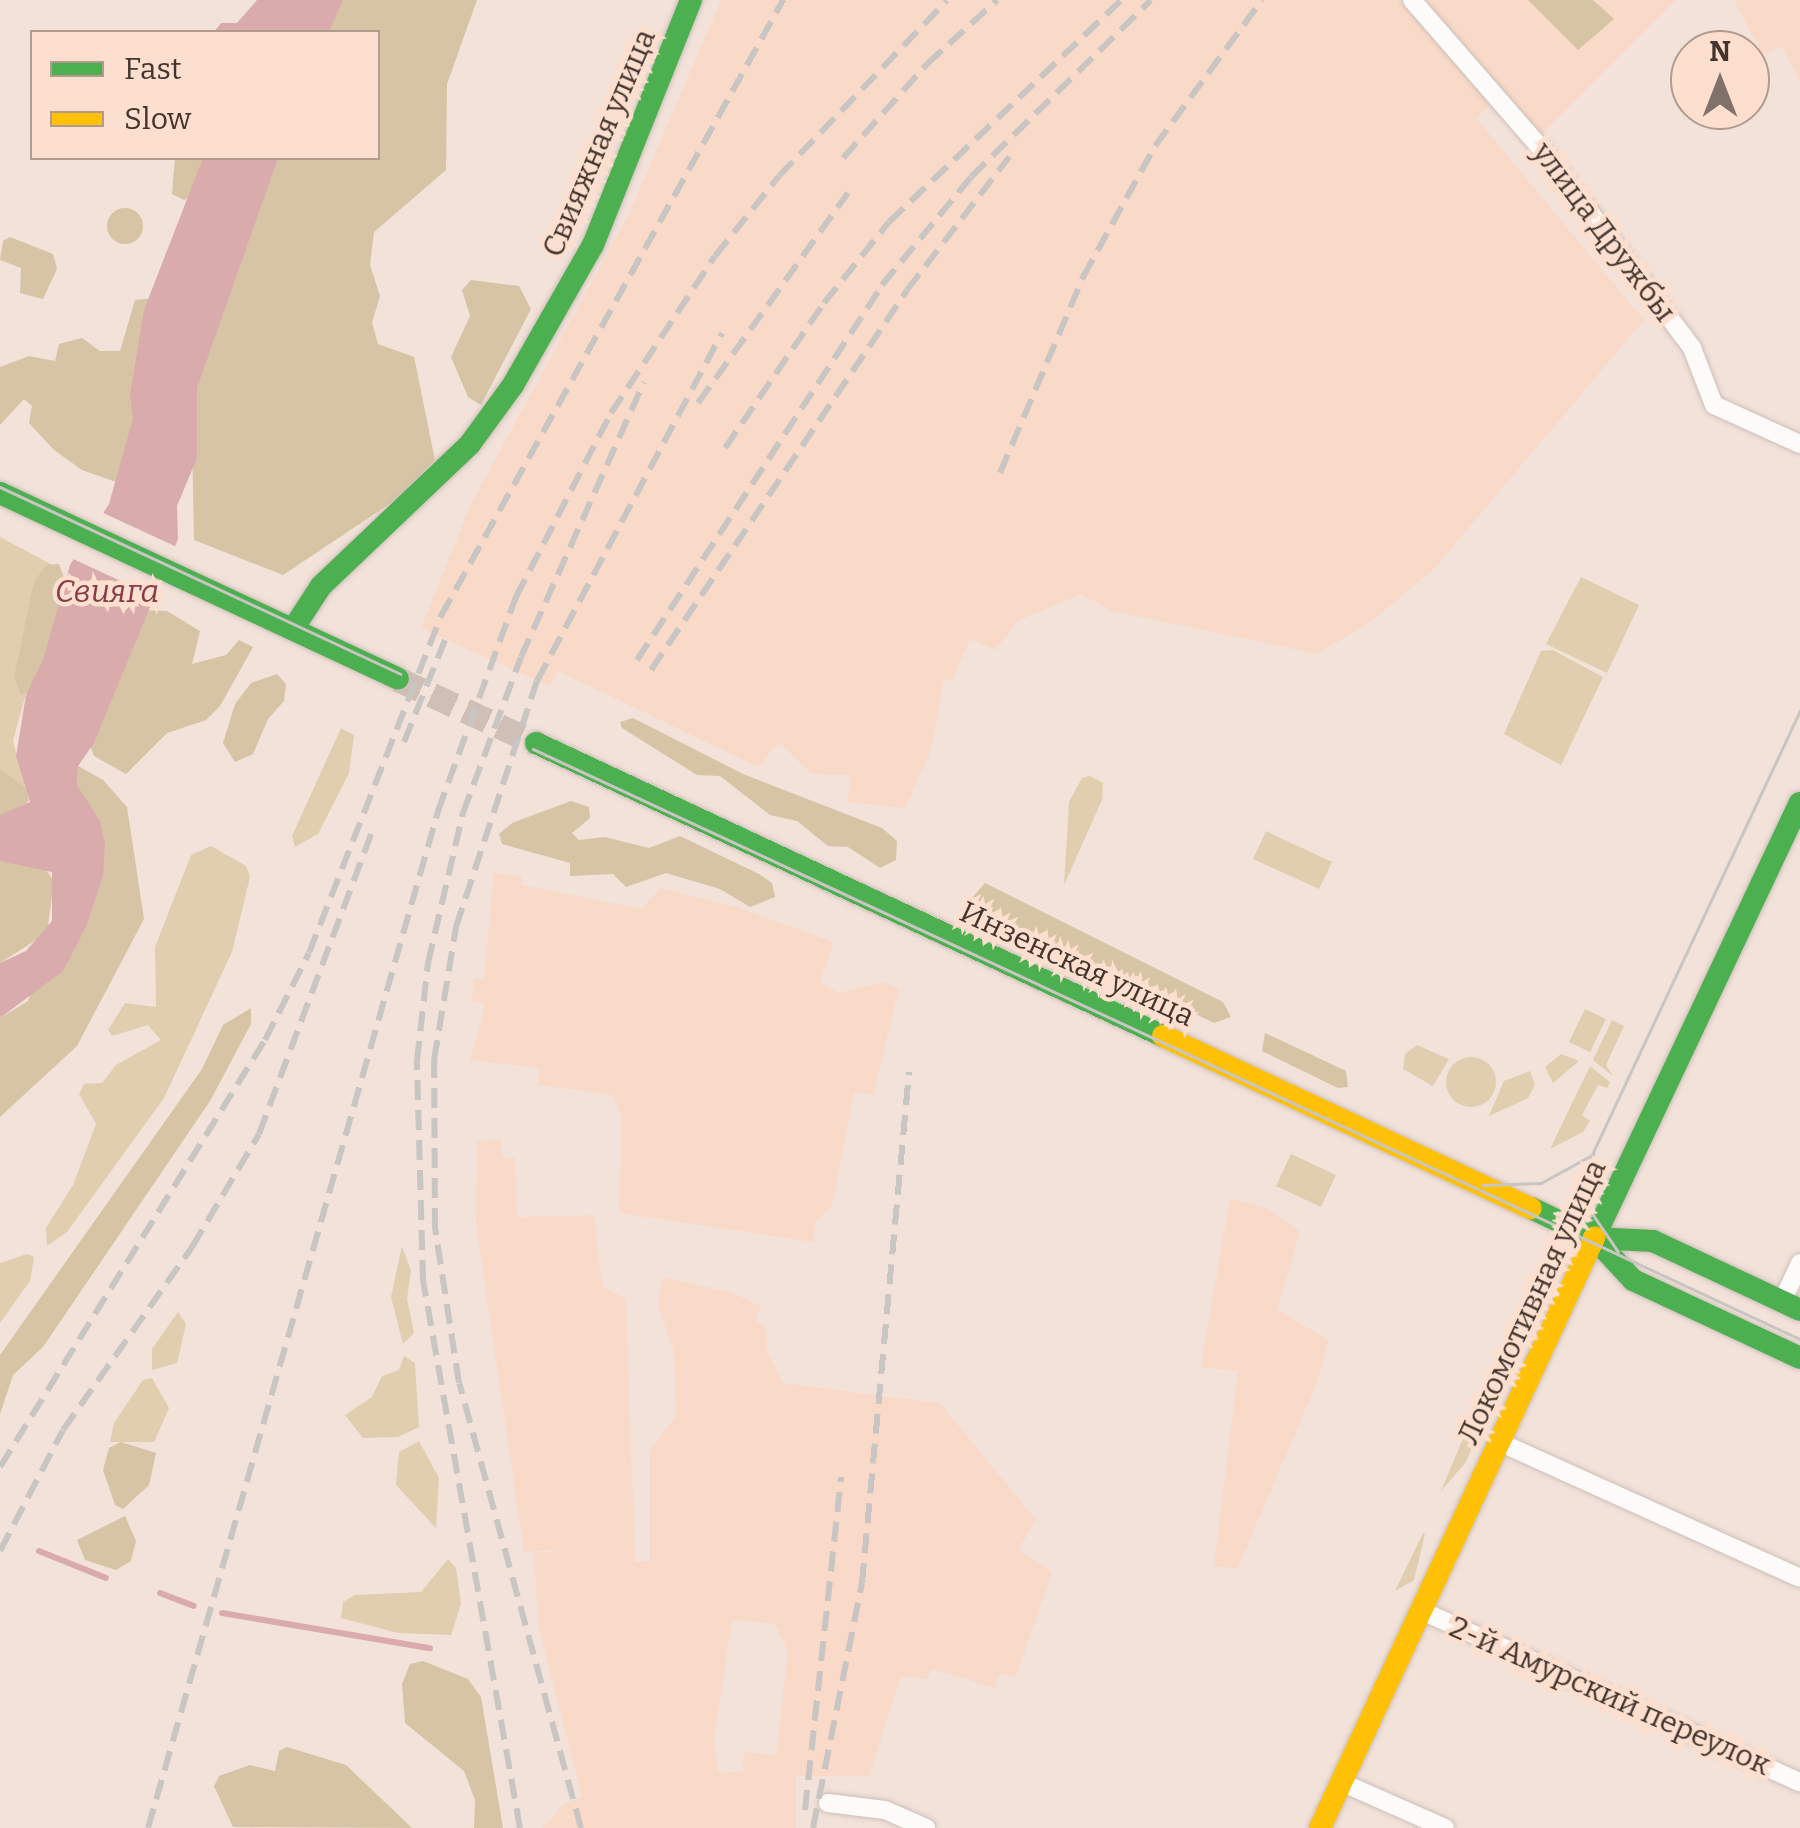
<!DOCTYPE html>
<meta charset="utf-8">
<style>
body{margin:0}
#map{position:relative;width:1800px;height:1828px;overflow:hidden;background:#f2e2da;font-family:Bitter,serif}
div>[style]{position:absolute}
.built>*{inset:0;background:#f9dac9}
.green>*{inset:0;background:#e0ceaf}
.round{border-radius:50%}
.forest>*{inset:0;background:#d6c4a5}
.water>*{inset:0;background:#d9abac}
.pier>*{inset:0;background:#f2e2da}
.stream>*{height:6px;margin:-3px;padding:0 3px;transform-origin:3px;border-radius:3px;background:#d9abac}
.primary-tunnel>*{height:25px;margin-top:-12.5px;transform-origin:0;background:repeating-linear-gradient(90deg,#cfbfb7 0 25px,transparent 0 37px)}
.roads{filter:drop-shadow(0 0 2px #cdbfb8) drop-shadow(0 0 2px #cdbfb8)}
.street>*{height:18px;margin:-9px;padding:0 9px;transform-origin:9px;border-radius:9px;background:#fdfbf9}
.fast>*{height:22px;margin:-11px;padding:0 11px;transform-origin:11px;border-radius:11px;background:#4caf50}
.slow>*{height:22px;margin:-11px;padding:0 11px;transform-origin:11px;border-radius:11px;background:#ffc107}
.tram>*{height:2.5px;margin:-1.25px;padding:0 1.25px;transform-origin:1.25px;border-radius:1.25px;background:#c9c5c3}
.rail>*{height:6px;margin-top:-3px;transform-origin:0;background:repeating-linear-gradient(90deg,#c9c5c3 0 20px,transparent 0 30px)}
span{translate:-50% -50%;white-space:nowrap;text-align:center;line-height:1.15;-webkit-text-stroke:9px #fcdfcf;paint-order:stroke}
.street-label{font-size:30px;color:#43352d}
.water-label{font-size:32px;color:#873d47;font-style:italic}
.legend{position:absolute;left:30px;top:30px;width:350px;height:130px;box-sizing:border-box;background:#fcdfcf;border:2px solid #b29b8e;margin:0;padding:12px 18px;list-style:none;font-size:30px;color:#43352d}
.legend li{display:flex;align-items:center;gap:20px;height:50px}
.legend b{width:50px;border:2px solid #b29b8e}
.north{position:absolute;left:1670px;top:30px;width:100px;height:100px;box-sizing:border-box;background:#fcdfcf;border:2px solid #b29b8e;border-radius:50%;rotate:0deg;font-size:28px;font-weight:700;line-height:40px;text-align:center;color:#43352d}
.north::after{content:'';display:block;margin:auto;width:35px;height:45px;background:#80726a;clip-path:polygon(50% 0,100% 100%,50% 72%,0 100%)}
</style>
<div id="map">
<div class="built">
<i style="clip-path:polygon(721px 0,1400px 0,1494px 101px,1476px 118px,1644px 320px,1434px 569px,1372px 621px,1317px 654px,1112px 611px,1081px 594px,1018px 621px,995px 650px,970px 639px,952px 681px,944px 679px,931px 750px,905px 808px,848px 802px,850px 775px,811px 774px,779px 742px,758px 767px,558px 671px,549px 686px,421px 628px,470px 506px,629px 214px)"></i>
<i style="clip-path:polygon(1424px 0,1676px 0,1540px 136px)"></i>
<i style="clip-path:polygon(1734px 0,1800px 0,1800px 82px,1782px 47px,1763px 55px)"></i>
<i style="clip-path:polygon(494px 872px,522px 877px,522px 885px,642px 909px,660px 888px,737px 907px,834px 942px,820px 982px,839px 993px,882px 982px,899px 989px,873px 1095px,854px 1092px,832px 1206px,816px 1221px,813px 1242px,619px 1213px,622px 1118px,613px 1095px,538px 1085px,539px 1068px,470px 1060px,484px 1010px,484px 1003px,471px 1001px,474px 978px,484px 979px)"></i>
<i style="clip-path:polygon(evenodd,501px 1140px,502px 1158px,515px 1158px,517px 1217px,594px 1215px,602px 1286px,626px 1299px,635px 1562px,649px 1561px,649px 1451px,676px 1416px,674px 1352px,658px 1305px,663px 1277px,730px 1292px,761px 1306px,756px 1320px,766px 1327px,767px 1350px,783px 1383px,940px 1403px,1036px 1520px,1018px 1550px,1052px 1572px,1016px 1677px,998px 1674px,995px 1688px,932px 1669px,927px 1679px,901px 1676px,869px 1776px,796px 1776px,796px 1828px,542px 1828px,564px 1804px,582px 1797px,538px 1624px,534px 1553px,574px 1549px,524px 1552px,476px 1223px,477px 1141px,501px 1140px,732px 1620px,775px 1624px,788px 1652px,776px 1755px,744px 1752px,743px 1771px,718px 1773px,714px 1740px,732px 1620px)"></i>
<i style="clip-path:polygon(1230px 1198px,1269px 1209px,1300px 1232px,1277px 1309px,1328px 1340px,1318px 1380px,1237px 1569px,1214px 1566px,1238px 1371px,1201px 1367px)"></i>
</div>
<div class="green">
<i style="clip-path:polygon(0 537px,60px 569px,13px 741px,29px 801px,0 813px)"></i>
<i style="clip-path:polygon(1581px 577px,1639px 605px,1607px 673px,1546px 644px)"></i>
<i style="clip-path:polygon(1553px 650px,1603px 677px,1561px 765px,1504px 734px,1541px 651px)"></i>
<i style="clip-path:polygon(341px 728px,354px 735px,349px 773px,318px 834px,295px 847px,292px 836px)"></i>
<i style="clip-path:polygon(1090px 776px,1103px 783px,1102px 800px,1064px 885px,1069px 802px,1082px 778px)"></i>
<i style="clip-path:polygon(1266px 831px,1332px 862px,1319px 889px,1253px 859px)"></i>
<i style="clip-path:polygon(211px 846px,246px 866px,250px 877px,232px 952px,164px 1098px,67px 1232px,47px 1246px,46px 1228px,73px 1185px,96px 1124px,79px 1094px,84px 1084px,102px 1083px,116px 1065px,161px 1040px,148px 1025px,112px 1036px,108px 1030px,125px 1003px,156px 1007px,155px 947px,191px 855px)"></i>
<i style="clip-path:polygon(1585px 1009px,1606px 1019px,1590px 1052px,1569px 1042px)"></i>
<i style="clip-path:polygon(1612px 1020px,1624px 1026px,1606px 1065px,1613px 1076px,1593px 1060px)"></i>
<i style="clip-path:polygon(1417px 1045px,1449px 1059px,1433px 1086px,1403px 1069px,1405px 1054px)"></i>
<i style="clip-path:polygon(1561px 1054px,1579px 1061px,1553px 1083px,1545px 1067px)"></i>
<i class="round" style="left:1446px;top:1057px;width:50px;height:50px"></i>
<i style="clip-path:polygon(1590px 1066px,1610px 1082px,1607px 1088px,1598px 1085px,1582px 1115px,1590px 1121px,1583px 1132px,1550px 1149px)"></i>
<i style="clip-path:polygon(1530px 1071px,1535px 1085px,1528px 1098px,1489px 1116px,1504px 1081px)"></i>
<i style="clip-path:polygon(1291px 1154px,1336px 1175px,1321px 1207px,1276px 1186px)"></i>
<i style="clip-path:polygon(402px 1246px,411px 1271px,407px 1299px,414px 1333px,403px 1344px,391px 1297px)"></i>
<i style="clip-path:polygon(27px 1254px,34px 1257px,30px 1281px,0 1323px,0 1263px)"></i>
<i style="clip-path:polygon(1535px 1280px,1543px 1281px,1539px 1301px,1502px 1383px,1486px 1387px)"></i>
<i style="clip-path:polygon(178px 1312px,186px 1324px,177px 1363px,152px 1370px,152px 1349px)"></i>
<i style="clip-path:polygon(404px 1356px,415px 1363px,419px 1427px,398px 1437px,363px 1438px,345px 1415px,372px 1397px,382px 1376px,399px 1370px)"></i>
<i style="clip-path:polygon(152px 1378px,169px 1408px,154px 1442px,110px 1442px,114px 1423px,143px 1380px)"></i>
<i style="clip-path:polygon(1479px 1400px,1486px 1405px,1484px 1421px,1466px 1462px,1441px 1491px)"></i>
<i style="clip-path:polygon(419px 1441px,439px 1478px,436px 1528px,396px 1485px,399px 1452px)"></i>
<i style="clip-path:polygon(1425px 1534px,1414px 1580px,1395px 1591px,1423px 1533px)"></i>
<i style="clip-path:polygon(448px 1559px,456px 1568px,461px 1604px,451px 1635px,398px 1633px,341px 1618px,343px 1602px,355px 1595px,421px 1592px)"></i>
</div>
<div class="forest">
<i style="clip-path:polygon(339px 0,477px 0,447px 84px,446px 170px,374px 232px,370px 265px,380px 296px,372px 323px,378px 344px,414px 357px,435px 460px,397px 499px,283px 575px,194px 540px,191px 393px,275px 158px,378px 158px,378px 32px,325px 32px)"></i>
<i style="clip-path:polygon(1528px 0,1593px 0,1614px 19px,1578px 50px)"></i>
<i style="clip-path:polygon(175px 158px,203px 158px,198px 194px,184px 200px,172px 194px)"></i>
<i class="round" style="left:107px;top:208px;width:36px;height:36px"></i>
<i style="clip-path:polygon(10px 237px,53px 254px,57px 269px,43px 299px,20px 293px,21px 268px,0 260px,3px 241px)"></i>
<i style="clip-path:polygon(471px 280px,519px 286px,531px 309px,481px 405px,468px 397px,451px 357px,470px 316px,462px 290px)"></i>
<i style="clip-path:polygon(155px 298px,127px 486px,82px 470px,54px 450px,29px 423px,32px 406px,24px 399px,0 425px,0 367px,29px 356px,55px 361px,59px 344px,82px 338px,100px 351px,120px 351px,135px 300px)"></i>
<i style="clip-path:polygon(59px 564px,67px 586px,36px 690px,21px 695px,14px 677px,34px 582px,46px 565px)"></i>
<i style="clip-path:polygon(143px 610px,167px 611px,200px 631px,192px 664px,226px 655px,239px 640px,253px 647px,220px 706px,206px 720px,167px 733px,126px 774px,94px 756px,90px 745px)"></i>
<i style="clip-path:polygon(277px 674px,286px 684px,284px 701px,268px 719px,253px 754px,235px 762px,223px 743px,235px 704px,251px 683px)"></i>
<i style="clip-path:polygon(633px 718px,743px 774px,882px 828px,897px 841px,896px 860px,880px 868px,848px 847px,828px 846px,797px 821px,770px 815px,720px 776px,697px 775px,622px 728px,620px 722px)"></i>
<i style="clip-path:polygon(78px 766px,103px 780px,127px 807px,144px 919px,77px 1046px,0 1117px,0 1018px,28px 1001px,87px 809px,77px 785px)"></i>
<i style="clip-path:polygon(0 769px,28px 790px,28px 802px,0 820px)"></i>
<i style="clip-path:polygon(571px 801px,589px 807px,590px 818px,572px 833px,579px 840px,605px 837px,649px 848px,680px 836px,759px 874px,772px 883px,775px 897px,750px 907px,720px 889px,666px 873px,626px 887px,613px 874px,570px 876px,570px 863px,502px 844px,499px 834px,512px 823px)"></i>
<i style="clip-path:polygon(0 861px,44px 867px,54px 881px,47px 933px,0 963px)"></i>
<i style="clip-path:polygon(985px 883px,1223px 1002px,1231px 1017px,1214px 1023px,984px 911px,973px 897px)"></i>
<i style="clip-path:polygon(251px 1008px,251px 1024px,210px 1101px,43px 1347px,13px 1375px,0 1414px,0 1355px,202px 1069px,223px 1025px)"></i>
<i style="clip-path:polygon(1265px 1033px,1346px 1071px,1348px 1087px,1338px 1088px,1262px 1051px)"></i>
<i style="clip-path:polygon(121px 1442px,156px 1453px,149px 1485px,123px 1509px,115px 1505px,103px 1470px,109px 1448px)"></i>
<i style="clip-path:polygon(125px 1516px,136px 1541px,131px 1561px,116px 1570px,85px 1560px,77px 1540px)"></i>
<i style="clip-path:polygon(423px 1661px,468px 1679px,481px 1697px,503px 1828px,474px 1828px,475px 1800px,464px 1771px,405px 1723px,402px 1684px,410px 1664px)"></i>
<i style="clip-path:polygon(287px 1747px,346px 1765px,412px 1828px,233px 1827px,214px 1786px,219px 1776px,250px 1765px,275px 1771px,279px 1751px)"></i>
</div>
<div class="water">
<i style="clip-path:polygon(257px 0,343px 0,329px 32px,214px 32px,221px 23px,237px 23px)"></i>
<i style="clip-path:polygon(203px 158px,278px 158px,197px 388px,197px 458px,177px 506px,178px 539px,94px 743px,78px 766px,77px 785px,100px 821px,105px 844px,103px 876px,87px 925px,63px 971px,0 1018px,0 963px,26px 951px,52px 921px,52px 872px,0 861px,0 815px,30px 802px,16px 756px,26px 695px,43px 660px,70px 565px,109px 504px,133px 418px,130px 395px,144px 310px)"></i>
</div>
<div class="pier">
<i style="clip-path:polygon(99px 511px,179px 548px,155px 597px,69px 557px)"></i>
</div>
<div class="stream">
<i style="left:39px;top:1551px;width:72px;rotate:21.9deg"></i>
<i style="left:160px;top:1593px;width:36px;rotate:21deg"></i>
<i style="left:222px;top:1613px;width:211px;rotate:9.6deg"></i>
</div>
<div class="primary-tunnel">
<i style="left:398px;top:679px;width:152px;rotate:24.9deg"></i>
</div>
<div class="roads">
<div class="street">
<i style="left:1412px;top:0;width:204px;rotate:49deg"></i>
<i style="left:1546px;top:154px;width:243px;rotate:53deg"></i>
<i style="left:1692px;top:348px;width:61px;rotate:68.9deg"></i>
<i style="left:1714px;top:405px;width:94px;rotate:24.4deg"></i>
<i style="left:1782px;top:1302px;width:43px;rotate:-65.2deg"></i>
<i style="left:1499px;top:1442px;width:330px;rotate:24.3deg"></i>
<i style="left:1420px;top:1610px;width:417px;rotate:24.4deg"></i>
<i style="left:1341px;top:1782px;width:114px;rotate:23.9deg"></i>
<i style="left:828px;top:1803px;width:57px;rotate:7deg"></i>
<i style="left:885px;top:1810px;width:45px;rotate:23.7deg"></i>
</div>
<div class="fast">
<i style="left:0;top:493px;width:439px;rotate:25deg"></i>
<i style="left:293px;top:629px;width:51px;rotate:-56.9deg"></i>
<i style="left:321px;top:586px;width:206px;rotate:-43.6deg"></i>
<i style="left:470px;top:444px;width:73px;rotate:-53.9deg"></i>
<i style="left:513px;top:385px;width:161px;rotate:-60.3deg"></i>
<i style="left:593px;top:245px;width:264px;rotate:-68.2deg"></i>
<i style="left:536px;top:743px;width:692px;rotate:25.05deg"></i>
<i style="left:1531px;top:1208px;width:70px;rotate:25.5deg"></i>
<i style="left:1594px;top:1238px;width:57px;rotate:47.1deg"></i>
<i style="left:1633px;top:1280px;width:184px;rotate:25deg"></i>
<i style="left:1594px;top:1238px;width:481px;rotate:-64.7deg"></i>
<i style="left:1594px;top:1238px;width:59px;rotate:2.9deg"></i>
<i style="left:1653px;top:1241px;width:162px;rotate:25.1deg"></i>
</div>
<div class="slow">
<i style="left:1163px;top:1036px;width:406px;rotate:25.1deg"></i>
<i style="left:1320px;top:1828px;width:651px;rotate:-65.09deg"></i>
</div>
</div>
<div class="tram">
<i style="left:0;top:487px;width:442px;rotate:25deg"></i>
<i style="left:533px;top:749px;width:1398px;rotate:24.97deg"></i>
<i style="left:1482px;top:1185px;width:59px;rotate:-1.9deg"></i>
<i style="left:1541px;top:1183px;width:60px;rotate:-28.7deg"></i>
<i style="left:1618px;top:1252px;width:50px;rotate:-124.3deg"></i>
<i style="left:1590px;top:1211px;width:50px;rotate:-91.1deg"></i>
<i style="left:1589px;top:1161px;width:497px;rotate:-64.9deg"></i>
</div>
<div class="rail">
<i style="left:843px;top:158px;width:126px;rotate:-48.2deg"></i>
<i style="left:927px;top:64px;width:95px;rotate:-42.4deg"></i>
<i style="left:698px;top:403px;width:258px;rotate:-54.5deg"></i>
<i style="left:725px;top:448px;width:176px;rotate:-55.7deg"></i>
<i style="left:824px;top:303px;width:104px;rotate:-51.3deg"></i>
<i style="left:889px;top:222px;width:321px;rotate:-43.7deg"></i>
<i style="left:1000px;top:473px;width:213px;rotate:-67deg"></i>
<i style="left:1083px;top:277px;width:149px;rotate:-61.2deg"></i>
<i style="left:1155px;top:146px;width:181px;rotate:-53.8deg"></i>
<i style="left:637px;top:660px;width:448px;rotate:-56.8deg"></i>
<i style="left:882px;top:285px;width:140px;rotate:-50.5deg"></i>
<i style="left:971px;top:177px;width:252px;rotate:-44.5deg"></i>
<i style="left:651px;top:670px;width:458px;rotate:-56deg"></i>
<i style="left:907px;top:290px;width:168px;rotate:-52.5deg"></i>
<i style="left:404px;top:742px;width:110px;rotate:-68.1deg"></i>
<i style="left:0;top:1467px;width:503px;rotate:-58.18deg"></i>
<i style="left:265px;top:1040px;width:97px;rotate:-63.2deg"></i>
<i style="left:309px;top:953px;width:362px;rotate:-68.6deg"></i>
<i style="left:441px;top:616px;width:705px;rotate:-60.96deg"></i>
<i style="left:0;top:1551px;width:136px;rotate:-62.5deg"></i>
<i style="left:63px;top:1430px;width:224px;rotate:-54.8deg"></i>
<i style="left:192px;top:1247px;width:131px;rotate:-59.3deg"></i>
<i style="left:259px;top:1134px;width:322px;rotate:-69.5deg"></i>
<i style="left:805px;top:1810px;width:335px;rotate:-83.8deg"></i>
<i style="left:148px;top:1828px;width:1058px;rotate:-74.08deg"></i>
<i style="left:438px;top:811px;width:228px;rotate:-70deg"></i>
<i style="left:516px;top:597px;width:207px;rotate:-62.7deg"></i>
<i style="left:611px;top:413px;width:188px;rotate:-56.5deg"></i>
<i style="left:715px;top:256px;width:102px;rotate:-51.3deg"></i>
<i style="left:779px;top:176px;width:243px;rotate:-46.3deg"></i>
<i style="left:520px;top:1828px;width:557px;rotate:-100.04deg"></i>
<i style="left:423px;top:1280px;width:219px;rotate:-91.6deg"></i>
<i style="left:417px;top:1061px;width:99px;rotate:-83.6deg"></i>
<i style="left:428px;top:963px;width:154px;rotate:-76.9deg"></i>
<i style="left:463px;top:813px;width:166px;rotate:-69.6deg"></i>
<i style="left:521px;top:657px;width:301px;rotate:-65.9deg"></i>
<i style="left:581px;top:1828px;width:461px;rotate:-105.3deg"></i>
<i style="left:459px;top:1383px;width:157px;rotate:-98.8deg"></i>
<i style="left:435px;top:1228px;width:168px;rotate:-90.3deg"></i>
<i style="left:434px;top:1060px;width:135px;rotate:-80.6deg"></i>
<i style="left:456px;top:927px;width:259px;rotate:-71.8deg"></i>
<i style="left:537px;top:681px;width:394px;rotate:-62deg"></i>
<i style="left:813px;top:1828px;width:250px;rotate:-78.7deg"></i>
<i style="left:862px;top:1583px;width:513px;rotate:-84.74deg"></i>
</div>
<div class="street-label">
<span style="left:599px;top:143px;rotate:-67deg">Свияжная улица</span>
<span style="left:1604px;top:232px;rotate:53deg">улица Дружбы</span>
<span style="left:1077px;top:964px;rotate:25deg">Инзенская улица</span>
<span style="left:1532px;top:1302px;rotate:-65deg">Локомотивная улица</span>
<span style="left:1610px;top:1696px;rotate:24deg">2-й Амурский переулок</span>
</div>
<div class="water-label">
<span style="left:107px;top:591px">Свияга</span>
</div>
<ul class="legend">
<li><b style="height:12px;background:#4caf50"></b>Fast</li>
<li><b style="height:12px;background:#ffc107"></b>Slow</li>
</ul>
<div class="north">N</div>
</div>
